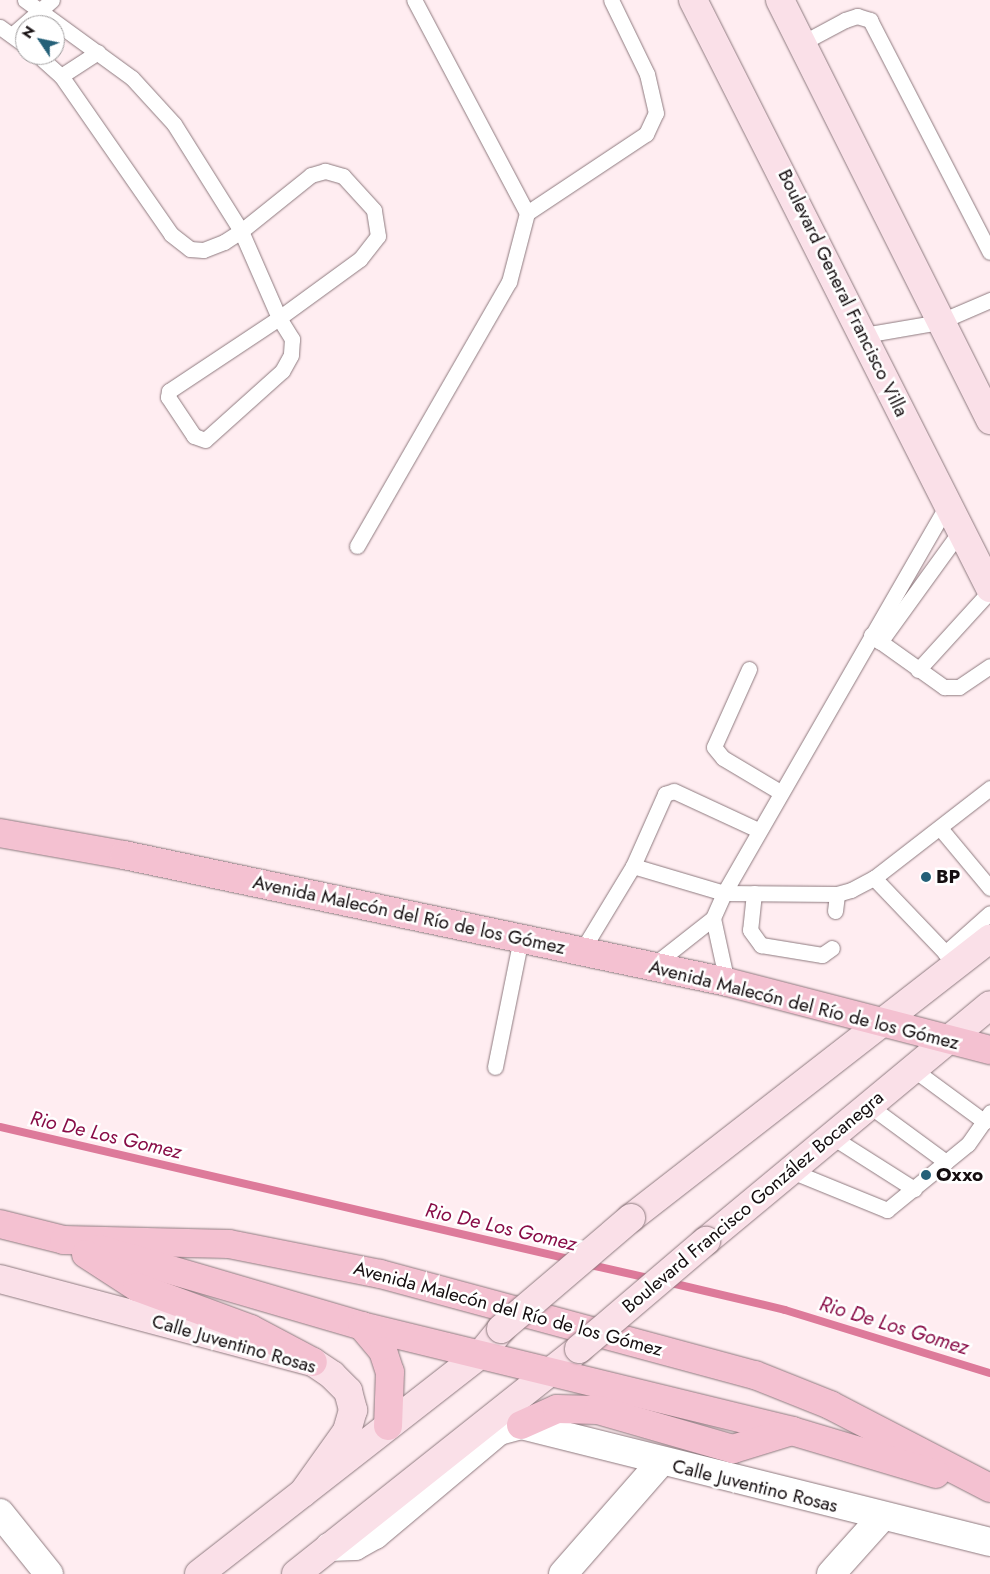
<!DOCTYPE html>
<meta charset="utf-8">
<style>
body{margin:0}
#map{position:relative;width:990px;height:1574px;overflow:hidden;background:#ffedf1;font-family:Jost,sans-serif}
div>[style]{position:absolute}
.stream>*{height:8px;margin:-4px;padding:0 4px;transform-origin:4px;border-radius:4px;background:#dd7a9a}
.roads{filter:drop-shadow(0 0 1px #8e7a7f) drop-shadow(0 0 1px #8e7a7f)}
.lane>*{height:15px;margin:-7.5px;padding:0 7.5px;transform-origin:7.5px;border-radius:7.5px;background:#fff}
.street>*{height:28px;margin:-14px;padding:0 14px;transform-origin:14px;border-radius:14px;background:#fff}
.secondary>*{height:28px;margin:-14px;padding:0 14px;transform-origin:14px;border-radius:14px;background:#fae0e8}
.primary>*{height:28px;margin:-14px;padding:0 14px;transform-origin:14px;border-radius:14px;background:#f4c1d1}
.bridges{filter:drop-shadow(0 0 1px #8e7a7f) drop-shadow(0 0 1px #8e7a7f)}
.secondary-bridge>*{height:28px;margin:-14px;padding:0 14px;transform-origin:14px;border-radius:14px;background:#fae0e8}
.dots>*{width:14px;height:14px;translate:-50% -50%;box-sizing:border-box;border:2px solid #fff;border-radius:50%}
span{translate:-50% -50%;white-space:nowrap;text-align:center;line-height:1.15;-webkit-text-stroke:5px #fff;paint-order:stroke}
.street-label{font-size:19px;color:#140d0f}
.poi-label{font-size:19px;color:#140d0f;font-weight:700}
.left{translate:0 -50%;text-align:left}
.water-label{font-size:20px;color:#880d47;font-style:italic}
.north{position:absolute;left:15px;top:15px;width:50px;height:50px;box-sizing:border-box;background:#fff;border:1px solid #a19e9f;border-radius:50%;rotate:304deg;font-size:14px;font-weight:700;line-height:20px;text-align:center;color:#140d0f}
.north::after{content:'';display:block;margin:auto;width:18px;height:22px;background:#246078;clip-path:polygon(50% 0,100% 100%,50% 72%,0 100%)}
</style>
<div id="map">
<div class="stream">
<i style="left:0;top:1127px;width:588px;rotate:13.07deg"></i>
<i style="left:586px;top:1264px;width:69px;rotate:12.6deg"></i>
<i style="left:667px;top:1282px;width:121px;rotate:13.3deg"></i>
<i style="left:785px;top:1310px;width:214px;rotate:17.1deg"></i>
</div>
<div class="roads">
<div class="lane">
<i style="left:25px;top:0;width:132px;rotate:36.1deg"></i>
<i style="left:132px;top:78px;width:62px;rotate:47.6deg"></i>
<i style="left:174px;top:124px;width:126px;rotate:57.9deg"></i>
<i style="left:241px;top:231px;width:95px;rotate:66.4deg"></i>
<i style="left:279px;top:318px;width:25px;rotate:58deg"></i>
<i style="left:292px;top:339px;width:16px;rotate:94deg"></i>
<i style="left:291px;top:355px;width:18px;rotate:119deg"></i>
<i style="left:282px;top:371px;width:103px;rotate:138.1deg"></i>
<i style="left:205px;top:440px;width:12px;rotate:-160deg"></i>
<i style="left:194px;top:436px;width:47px;rotate:-123.7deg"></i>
<i style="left:168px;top:397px;width:6px;rotate:-81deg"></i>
<i style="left:169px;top:391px;width:132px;rotate:-33.6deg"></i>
<i style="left:279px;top:318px;width:100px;rotate:-36.1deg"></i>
<i style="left:360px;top:259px;width:29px;rotate:-52deg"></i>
<i style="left:378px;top:236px;width:26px;rotate:-99deg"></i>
<i style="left:374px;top:210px;width:46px;rotate:-132.4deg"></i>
<i style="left:343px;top:176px;width:19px;rotate:-164deg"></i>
<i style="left:325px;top:171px;width:15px;rotate:164deg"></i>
<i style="left:311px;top:175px;width:90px;rotate:141.3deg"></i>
<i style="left:241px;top:231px;width:20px;rotate:147deg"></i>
<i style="left:224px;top:242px;width:22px;rotate:159deg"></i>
<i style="left:203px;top:250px;width:13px;rotate:-176deg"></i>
<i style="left:190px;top:249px;width:24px;rotate:-142deg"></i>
<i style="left:171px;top:234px;width:193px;rotate:-124.8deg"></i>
<i style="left:61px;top:76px;width:31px;rotate:-138deg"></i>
<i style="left:0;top:27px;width:31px;rotate:36deg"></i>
<i style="left:12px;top:35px;width:53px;rotate:-41.2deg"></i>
<i style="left:802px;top:43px;width:49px;rotate:-28.1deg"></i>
<i style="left:845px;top:20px;width:13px;rotate:-18deg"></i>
<i style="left:857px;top:16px;width:14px;rotate:17deg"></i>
<i style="left:870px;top:20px;width:261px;rotate:62.7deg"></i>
<i style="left:61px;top:76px;width:44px;rotate:-33deg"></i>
<i style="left:527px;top:213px;width:143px;rotate:-33.6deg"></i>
<i style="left:646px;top:134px;width:23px;rotate:-65deg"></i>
<i style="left:656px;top:113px;width:40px;rotate:-103deg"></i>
<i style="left:647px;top:74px;width:82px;rotate:-115.9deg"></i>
<i style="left:864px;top:335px;width:76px;rotate:-9.8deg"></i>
<i style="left:939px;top:322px;width:56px;rotate:-23.3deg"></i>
<i style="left:357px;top:546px;width:305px;rotate:-60.1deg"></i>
<i style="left:509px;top:282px;width:71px;rotate:-75.4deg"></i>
<i style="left:527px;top:213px;width:241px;rotate:-117.9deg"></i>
<i style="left:871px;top:635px;width:90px;rotate:35.5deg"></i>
<i style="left:944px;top:687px;width:15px"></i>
<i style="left:959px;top:687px;width:37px;rotate:-34deg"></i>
<i style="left:880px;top:642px;width:138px;rotate:-54.1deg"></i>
<i style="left:749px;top:669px;width:85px;rotate:114.2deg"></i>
<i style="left:714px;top:747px;width:14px;rotate:51deg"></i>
<i style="left:723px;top:758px;width:66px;rotate:30.8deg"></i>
<i style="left:918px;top:670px;width:107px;rotate:-47.7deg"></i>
<i style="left:940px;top:828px;width:78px;rotate:50.2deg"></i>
<i style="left:633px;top:866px;width:95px;rotate:16.5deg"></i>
<i style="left:724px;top:893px;width:450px;rotate:-60.1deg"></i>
<i style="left:874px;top:878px;width:122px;rotate:46.3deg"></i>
<i style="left:754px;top:893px;width:37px;rotate:96deg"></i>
<i style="left:750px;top:930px;width:19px;rotate:54deg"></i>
<i style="left:761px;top:945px;width:62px;rotate:9.3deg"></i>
<i style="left:822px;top:955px;width:12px;rotate:-35deg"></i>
<i style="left:835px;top:911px;width:17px;rotate:-83deg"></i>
<i style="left:713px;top:918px;width:66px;rotate:77.7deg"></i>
<i style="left:581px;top:952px;width:100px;rotate:-58.8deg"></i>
<i style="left:633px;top:866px;width:79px;rotate:-66deg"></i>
<i style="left:665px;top:794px;width:9px;rotate:-18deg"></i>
<i style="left:674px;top:791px;width:93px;rotate:24.9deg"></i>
<i style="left:945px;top:953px;width:60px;rotate:-41.6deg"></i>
<i style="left:651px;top:967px;width:79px;rotate:-38.3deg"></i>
<i style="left:713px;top:918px;width:27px;rotate:-66deg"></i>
<i style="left:724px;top:893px;width:113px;rotate:0.5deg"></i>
<i style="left:837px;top:894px;width:15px;rotate:-16deg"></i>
<i style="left:851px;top:890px;width:26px;rotate:-28deg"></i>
<i style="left:874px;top:878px;width:147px;rotate:-37.8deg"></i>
<i style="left:495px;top:1067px;width:132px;rotate:-78.6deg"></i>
<i style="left:913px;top:1069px;width:89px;rotate:36.4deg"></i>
<i style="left:867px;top:1104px;width:98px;rotate:36.3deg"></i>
<i style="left:829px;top:1135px;width:101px;rotate:32.4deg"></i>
<i style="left:789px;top:1170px;width:106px;rotate:22.2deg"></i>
<i style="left:887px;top:1210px;width:104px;rotate:-39.2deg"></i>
<i style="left:968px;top:1144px;width:39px;rotate:-55deg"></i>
</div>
<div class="street">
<i style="left:0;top:1513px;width:78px;rotate:51.2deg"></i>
<i style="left:329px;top:1547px;width:26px;rotate:-2deg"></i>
<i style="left:355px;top:1546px;width:23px;rotate:-29deg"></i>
<i style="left:375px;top:1535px;width:162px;rotate:-40deg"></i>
<i style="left:499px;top:1431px;width:23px;rotate:-15deg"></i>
<i style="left:521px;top:1425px;width:483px;rotate:14deg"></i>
<i style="left:563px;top:1574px;width:149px;rotate:-48.8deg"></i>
<i style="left:831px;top:1574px;width:75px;rotate:-48.2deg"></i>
</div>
<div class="secondary">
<i style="left:693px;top:0;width:659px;rotate:63.2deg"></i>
<i style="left:780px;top:0;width:470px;rotate:63.4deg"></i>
<i style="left:631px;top:1218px;width:455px;rotate:-37.9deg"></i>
<i style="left:706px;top:1241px;width:369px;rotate:-39.7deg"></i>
<i style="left:0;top:1279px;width:324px;rotate:14.9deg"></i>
<i style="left:313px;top:1362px;width:23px;rotate:34deg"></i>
<i style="left:332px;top:1375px;width:23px;rotate:45deg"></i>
<i style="left:348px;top:1391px;width:20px;rotate:75deg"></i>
<i style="left:353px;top:1410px;width:22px;rotate:106deg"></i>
<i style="left:347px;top:1431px;width:76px;rotate:125.4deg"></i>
<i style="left:199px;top:1574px;width:358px;rotate:-38deg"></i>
<i style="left:481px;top:1354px;width:32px;rotate:-51deg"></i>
<i style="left:296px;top:1574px;width:362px;rotate:-38.5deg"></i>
</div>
<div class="primary">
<i style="left:0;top:833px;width:126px;rotate:10.1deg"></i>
<i style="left:124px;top:855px;width:616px;rotate:11.89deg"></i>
<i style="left:727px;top:982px;width:272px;rotate:14.5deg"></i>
<i style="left:0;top:1224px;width:66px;rotate:14deg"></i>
<i style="left:64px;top:1240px;width:165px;rotate:1.4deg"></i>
<i style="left:229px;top:1244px;width:154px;rotate:11.2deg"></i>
<i style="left:380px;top:1274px;width:388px;rotate:15.1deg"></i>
<i style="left:755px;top:1375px;width:81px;rotate:21.8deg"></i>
<i style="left:830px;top:1405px;width:180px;rotate:27.4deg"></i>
<i style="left:99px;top:1249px;width:274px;rotate:16.3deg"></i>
<i style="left:362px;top:1326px;width:443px;rotate:13.7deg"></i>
<i style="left:792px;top:1431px;width:150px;rotate:16.6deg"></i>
<i style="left:86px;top:1254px;width:61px;rotate:32.9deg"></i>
<i style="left:137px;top:1287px;width:121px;rotate:20.2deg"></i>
<i style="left:251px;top:1329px;width:70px;rotate:28deg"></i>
<i style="left:362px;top:1326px;width:33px;rotate:50deg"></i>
<i style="left:383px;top:1351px;width:22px;rotate:72deg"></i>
<i style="left:390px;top:1372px;width:54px;rotate:92.1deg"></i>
<i style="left:521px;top:1425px;width:39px;rotate:-24deg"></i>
<i style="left:557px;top:1409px;width:41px;rotate:1.4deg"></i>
<i style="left:598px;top:1410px;width:141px;rotate:16.1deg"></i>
<i style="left:733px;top:1449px;width:62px;rotate:-17deg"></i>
</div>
</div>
<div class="bridges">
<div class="secondary-bridge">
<i style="left:501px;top:1329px;width:171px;rotate:-40.5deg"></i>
<i style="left:579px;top:1349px;width:167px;rotate:-40.4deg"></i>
</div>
</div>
<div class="dots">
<i style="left:926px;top:877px;background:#246078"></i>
<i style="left:926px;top:1175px;background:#246078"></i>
</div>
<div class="street-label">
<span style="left:843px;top:293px;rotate:64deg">Boulevard General Francisco Villa</span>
<span style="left:409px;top:915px;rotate:12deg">Avenida Malecón del Río de los Gómez</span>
<span style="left:804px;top:1005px;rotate:14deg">Avenida Malecón del Río de los Gómez</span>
<span style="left:753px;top:1202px;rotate:-40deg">Boulevard Francisco González Bocanegra</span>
<span style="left:508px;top:1309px;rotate:15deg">Avenida Malecón del Río de los Gómez</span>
<span style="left:234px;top:1344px;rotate:16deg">Calle Juventino Rosas</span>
<span style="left:755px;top:1486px;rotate:14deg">Calle Juventino Rosas</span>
</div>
<div class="poi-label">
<span class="left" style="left:936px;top:877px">BP</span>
<span class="left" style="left:936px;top:1175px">Oxxo</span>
</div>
<div class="water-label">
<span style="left:106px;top:1135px;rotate:13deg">Rio De Los Gomez</span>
<span style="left:501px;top:1227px;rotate:13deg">Rio De Los Gomez</span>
<span style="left:894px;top:1326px;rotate:17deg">Rio De Los Gomez</span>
</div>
<div class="north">N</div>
</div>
